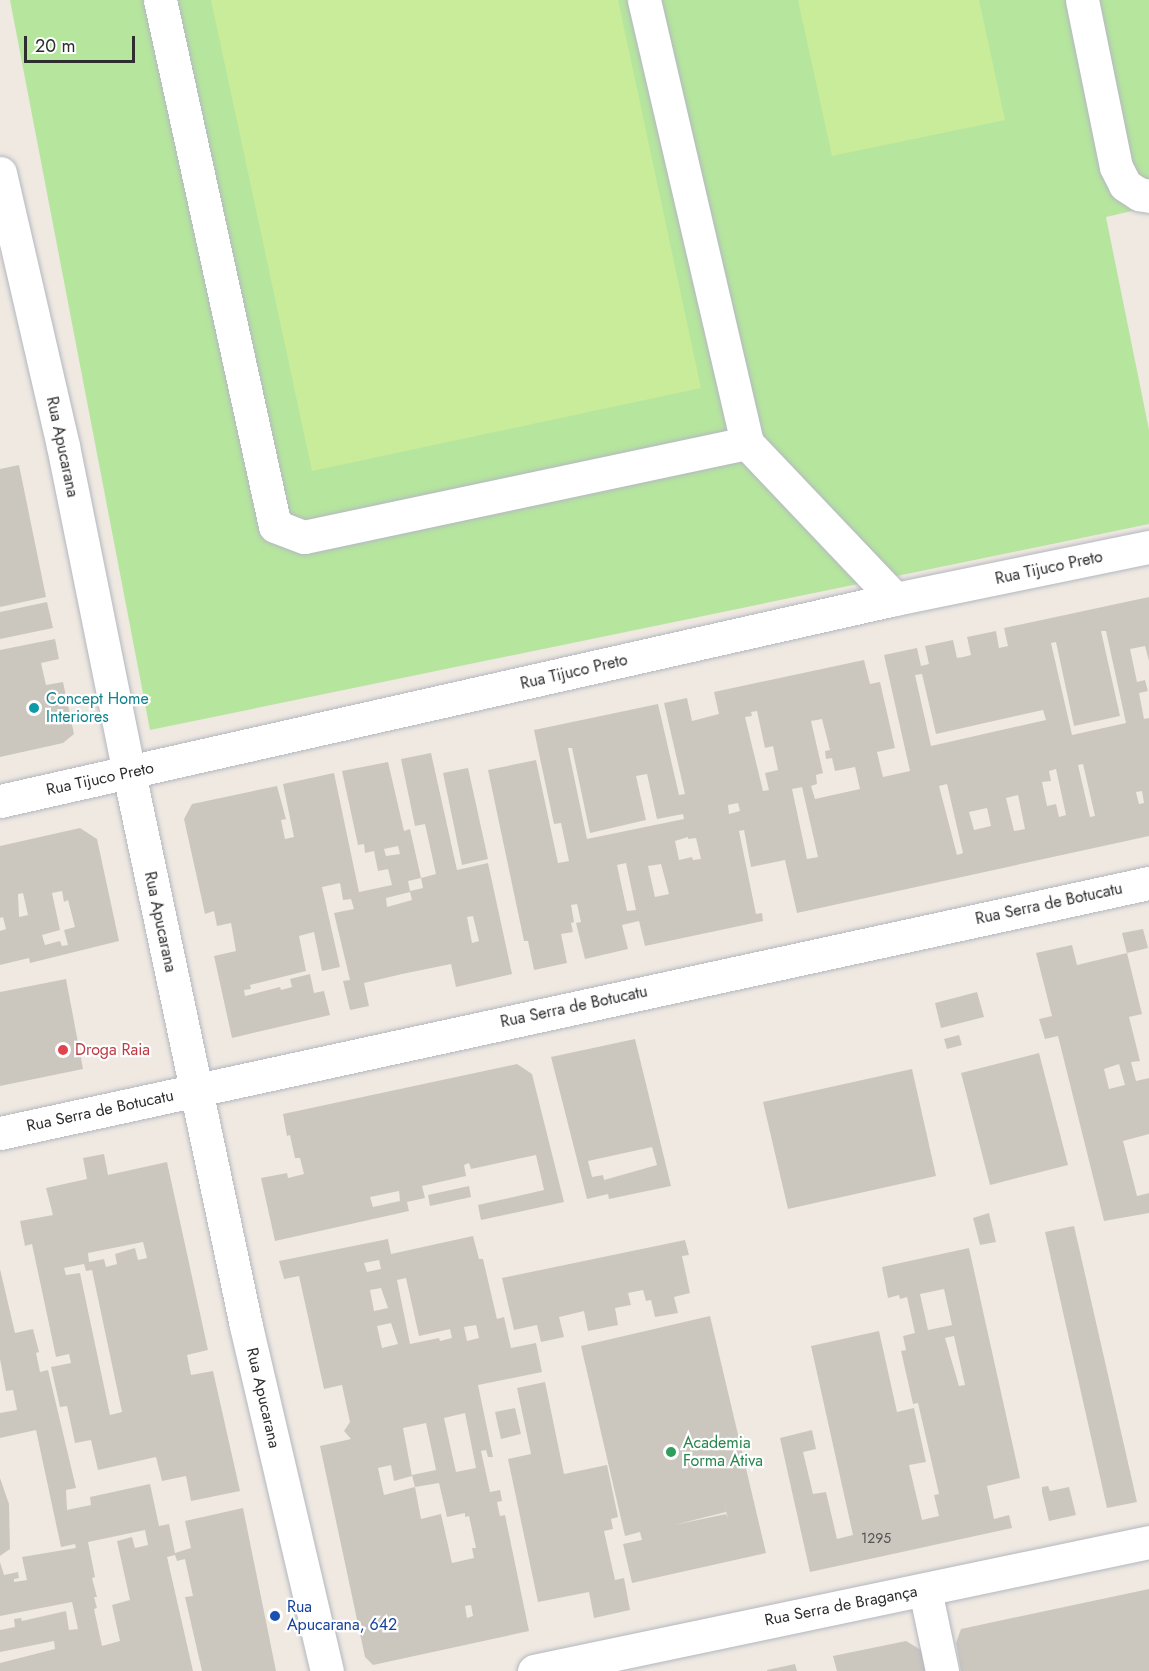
<!DOCTYPE html>
<meta charset="utf-8">
<style>
body{margin:0}
#map{position:relative;width:1149px;height:1671px;overflow:hidden;background:#efe9e1;font-family:Jost,sans-serif}
div>[style]{position:absolute}
.green>*{inset:0;background:#b6e59e}
.pitch>*{inset:0;background:#c9ec9a}
.building>*{inset:0;background:#cbc7bf}
.roads{filter:drop-shadow(0 0 2px #b4b7c1) drop-shadow(0 0 2px #b4b7c1)}
.minor>*{height:33px;margin:-16.5px;padding:0 16.5px;transform-origin:16.5px;border-radius:16.5px;background:#fff}
.dots>*{width:16px;height:16px;translate:-50% -50%;box-sizing:border-box;border:3px solid #fff;border-radius:50%}
span{translate:-50% -50%;white-space:nowrap;text-align:center;line-height:1.15;-webkit-text-stroke:4.5px #fff;paint-order:stroke}
.number-label{font-size:14px;color:#555452}
.number-label span{-webkit-text-stroke-width:0}
.street-label{font-size:16px;color:#2e2e2e}
.culture-label{font-size:16px;color:#0d838f}
.left{translate:0 -50%;text-align:left}
.health-label{font-size:16px;color:#be3a42}
.leisure-label{font-size:16px;color:#27864d}
.transit-label{font-size:16px;color:#164399}
.scale{position:absolute;left:24px;top:36px;width:111px;height:27px;box-sizing:border-box;border:3px solid #2e2e2e;border-top:0;padding-left:8px;font-size:18px;line-height:21px;white-space:nowrap;color:#2e2e2e;-webkit-text-stroke:4px #fff;paint-order:stroke}
</style>
<div id="map">
<div class="green">
<i style="clip-path:polygon(10px 0,1149px 0,1149px 207px,1106px 217px,1149px 430px,1149px 524px,150px 730px)"></i>
</div>
<div class="pitch">
<i style="clip-path:polygon(211px 0,618px 0,701px 388px,312px 471px)"></i>
<i style="clip-path:polygon(798px 0,979px 0,1005px 120px,832px 156px)"></i>
</div>
<div class="building">
<i style="clip-path:polygon(19px 465px,46px 597px,0 607px,0 469px)"></i>
<i style="clip-path:polygon(evenodd,1149px 597px,1149px 661px,1145px 646px,1130px 649px,1137px 682px,1145px 680px,1148px 691px,1139px 693px,1144px 719px,1149px 718px,1149px 836px,797px 913px,785px 860px,751px 867px,744px 830px,739px 831px,756px 914px,762px 913px,763px 921px,645px 946px,639px 921px,622px 925px,628px 949px,585px 959px,576px 923px,581px 922px,577px 904px,571px 905px,574px 922px,571px 923px,573px 932px,561px 934px,567px 963px,534px 970px,528px 941px,524px 941px,488px 770px,536px 760px,558px 863px,569px 861px,561px 823px,554px 824px,534px 730px,658px 704px,679px 795px,685px 794px,664px 703px,687px 698px,692px 721px,719px 714px,714px 692px,864px 660px,870px 684px,880px 682px,895px 748px,877px 752px,883px 777px,910px 771px,884px 655px,917px 648px,921px 666px,929px 664px,925px 646px,953px 640px,957px 658px,963px 657px,971px 655px,967px 637px,996px 631px,999px 648px,1008px 646px,1004px 628px,1149px 597px,1101px 631px,1106px 631px,1126px 723px,1072px 735px,1051px 643px,1056px 642px,1074px 726px,1120px 716px,1101px 631px,1149px 597px,922px 674px,936px 734px,1043px 710px,1046px 720px,931px 746px,915px 675px,922px 674px,1149px 597px,757px 711px,765px 748px,773px 746px,778px 770px,765px 773px,769px 790px,763px 791px,745px 717px,752px 716px,751px 712px,757px 711px,1149px 597px,822px 719px,830px 750px,825px 751px,826px 759px,832px 758px,835px 771px,855px 767px,860px 789px,815px 799px,811px 786px,817px 784px,816px 775px,823px 773px,811px 721px,822px 719px,1149px 597px,568px 748px,572px 748px,590px 833px,646px 820px,636px 776px,647px 774px,657px 819px,683px 814px,684px 819px,587px 839px,568px 748px,1149px 597px,1083px 764px,1095px 816px,1090px 817px,1078px 765px,1083px 764px,1149px 597px,1056px 769px,1066px 815px,1059px 817px,1056px 804px,1047px 806px,1042px 782px,1051px 781px,1049px 771px,1056px 769px,1149px 597px,947px 784px,963px 853px,957px 855px,939px 786px,947px 784px,1149px 597px,802px 787px,818px 857px,807px 859px,792px 789px,802px 787px,1149px 597px,1142px 791px,1144px 803px,1139px 804px,1136px 792px,1142px 791px,1149px 597px,1018px 795px,1025px 829px,1014px 831px,1006px 798px,1018px 795px,1149px 597px,738px 803px,740px 811px,729px 814px,728px 805px,738px 803px,1149px 597px,987px 808px,991px 826px,974px 830px,969px 812px,987px 808px,1149px 597px,688px 837px,688px 839px,696px 838px,701px 859px,693px 860px,692px 857px,679px 860px,675px 841px,688px 837px,1149px 597px,626px 863px,636px 910px,627px 911px,617px 865px,626px 863px,1149px 597px,661px 864px,669px 894px,655px 897px,648px 866px,661px 864px)"></i>
<i style="clip-path:polygon(47px 602px,53px 628px,0 639px,0 612px)"></i>
<i style="clip-path:polygon(55px 639px,59px 659px,41px 663px,46px 685px,63px 682px,74px 734px,63px 743px,0 757px,0 650px)"></i>
<i style="clip-path:polygon(evenodd,431px 753px,457px 870px,488px 863px,512px 974px,456px 987px,451px 964px,402px 974px,364px 983px,369px 1006px,350px 1010px,343px 981px,350px 980px,334px 913px,354px 909px,351px 899px,343px 900px,340px 883px,322px 887px,340px 967px,322px 971px,314px 932px,299px 936px,306px 971px,250px 985px,251px 989px,244px 990px,245px 996px,280px 987px,281px 990px,292px 987px,290px 979px,310px 974px,314px 993px,324px 991px,330px 1015px,232px 1038px,214px 956px,236px 951px,231px 923px,217px 926px,214px 911px,205px 914px,184px 819px,192px 804px,277px 786px,286px 819px,281px 820px,285px 839px,294px 837px,283px 784px,334px 773px,359px 892px,392px 885px,388px 869px,378px 871px,374px 851px,365px 853px,364px 844px,358px 845px,342px 771px,388px 762px,404px 831px,410px 829px,421px 878px,436px 874px,425px 824px,415px 826px,401px 759px,431px 753px,398px 846px,400px 854px,386px 856px,384px 849px,398px 846px,431px 753px,421px 878px,423px 888px,410px 891px,408px 881px,421px 878px,431px 753px,410px 892px,412px 900px,387px 907px,386px 898px,410px 892px,431px 753px,473px 916px,479px 941px,472px 943px,467px 917px,473px 916px)"></i>
<i style="clip-path:polygon(468px 768px,488px 859px,462px 865px,443px 773px)"></i>
<i style="clip-path:polygon(evenodd,80px 828px,97px 839px,119px 941px,30px 963px,29px 958px,0 965px,0 931px,6px 929px,3px 917px,0 918px,0 846px,80px 828px,62px 891px,64px 902px,68px 900px,75px 927px,64px 930px,68px 945px,62px 946px,60px 941px,45px 945px,42px 935px,60px 930px,52px 893px,62px 891px,80px 828px,23px 893px,28px 915px,19px 917px,18px 894px,23px 893px)"></i>
<i style="clip-path:polygon(1143px 929px,1148px 948px,1127px 953px,1122px 933px)"></i>
<i style="clip-path:polygon(evenodd,1072px 945px,1077px 965px,1127px 953px,1142px 1014px,1129px 1017px,1140px 1061px,1131px 1062px,1136px 1081px,1149px 1078px,1149px 1134px,1123px 1141px,1137px 1196px,1149px 1193px,1149px 1213px,1104px 1221px,1058px 1036px,1045px 1039px,1039px 1019px,1052px 1016px,1036px 953px,1072px 945px,1119px 1064px,1125px 1085px,1109px 1089px,1104px 1069px,1119px 1064px)"></i>
<i style="clip-path:polygon(66px 979px,83px 1069px,0 1086px,0 992px)"></i>
<i style="clip-path:polygon(977px 992px,984px 1017px,941px 1028px,935px 1003px)"></i>
<i style="clip-path:polygon(959px 1035px,962px 1045px,947px 1049px,944px 1039px)"></i>
<i style="clip-path:polygon(evenodd,635px 1039px,671px 1186px,609px 1199px,608px 1194px,587px 1199px,551px 1057px,635px 1039px,652px 1147px,657px 1165px,604px 1180px,603px 1175px,592px 1177px,588px 1161px,652px 1147px)"></i>
<i style="clip-path:polygon(1039px 1053px,1068px 1165px,990px 1185px,961px 1073px)"></i>
<i style="clip-path:polygon(evenodd,517px 1064px,532px 1074px,564px 1202px,481px 1220px,478px 1205px,544px 1190px,536px 1155px,471px 1169px,469px 1163px,464px 1165px,466px 1176px,422px 1186px,425px 1198px,407px 1202px,409px 1211px,275px 1241px,261px 1178px,287px 1173px,288px 1178px,304px 1174px,300px 1158px,295px 1158px,290px 1135px,287px 1136px,283px 1114px,517px 1064px,399px 1191px,400px 1201px,373px 1207px,370px 1197px,399px 1191px)"></i>
<i style="clip-path:polygon(912px 1069px,936px 1176px,788px 1209px,763px 1102px)"></i>
<i style="clip-path:polygon(evenodd,104px 1154px,108px 1175px,167px 1162px,208px 1350px,187px 1355px,191px 1375px,213px 1371px,240px 1491px,191px 1501px,186px 1476px,162px 1481px,156px 1457px,98px 1470px,91px 1440px,75px 1443px,67px 1406px,60px 1407px,51px 1367px,71px 1363px,69px 1354px,56px 1357px,32px 1244px,25px 1246px,20px 1221px,53px 1215px,46px 1188px,87px 1179px,83px 1158px,104px 1154px,143px 1242px,147px 1258px,138px 1260px,135px 1248px,115px 1254px,117px 1264px,106px 1267px,104px 1259px,89px 1262px,88px 1253px,143px 1242px,104px 1154px,84px 1264px,86px 1271px,92px 1270px,122px 1412px,110px 1415px,80px 1273px,66px 1275px,64px 1268px,84px 1264px)"></i>
<i style="clip-path:polygon(469px 1186px,471px 1197px,430px 1206px,428px 1195px)"></i>
<i style="clip-path:polygon(989px 1213px,996px 1242px,980px 1245px,973px 1218px)"></i>
<i style="clip-path:polygon(1074px 1226px,1137px 1502px,1107px 1508px,1045px 1232px)"></i>
<i style="clip-path:polygon(evenodd,473px 1236px,479px 1259px,483px 1259px,497px 1319px,504px 1317px,511px 1348px,536px 1343px,542px 1372px,478px 1385px,493px 1457px,488px 1457px,486px 1450px,481px 1451px,490px 1492px,500px 1490px,502px 1501px,497px 1502px,500px 1516px,505px 1515px,529px 1631px,373px 1665px,365px 1657px,320px 1446px,351px 1439px,344px 1431px,350px 1422px,342px 1385px,324px 1389px,299px 1276px,284px 1279px,279px 1261px,388px 1239px,391px 1254px,473px 1236px,379px 1260px,381px 1269px,367px 1272px,364px 1263px,379px 1260px,473px 1236px,406px 1278px,419px 1336px,450px 1329px,452px 1338px,440px 1341px,439px 1338px,410px 1344px,397px 1280px,406px 1278px,473px 1236px,381px 1288px,388px 1308px,374px 1311px,370px 1290px,381px 1288px,473px 1236px,391px 1323px,398px 1344px,382px 1348px,377px 1326px,391px 1323px,473px 1236px,476px 1325px,479px 1338px,467px 1341px,464px 1327px,476px 1325px,473px 1236px,465px 1413px,476px 1468px,456px 1472px,444px 1418px,465px 1413px,473px 1236px,426px 1423px,436px 1470px,412px 1475px,415px 1487px,439px 1483px,447px 1517px,465px 1513px,465px 1517px,469px 1516px,476px 1548px,472px 1548px,474px 1558px,452px 1563px,441px 1514px,421px 1519px,415px 1487px,384px 1495px,378px 1468px,391px 1465px,394px 1481px,412px 1476px,403px 1428px,426px 1423px,473px 1236px,471px 1605px,473px 1616px,467px 1618px,465px 1606px,471px 1605px)"></i>
<i style="clip-path:polygon(685px 1240px,689px 1255px,682px 1256px,690px 1293px,674px 1297px,678px 1313px,655px 1317px,651px 1300px,646px 1301px,643px 1290px,628px 1293px,631px 1305px,615px 1308px,618px 1325px,588px 1331px,584px 1311px,559px 1317px,564px 1337px,541px 1342px,537px 1325px,514px 1330px,502px 1278px)"></i>
<i style="clip-path:polygon(evenodd,969px 1248px,1020px 1478px,987px 1486px,994px 1519px,1009px 1515px,1012px 1528px,810px 1572px,780px 1438px,812px 1430px,816px 1449px,803px 1452px,813px 1494px,826px 1492px,837px 1539px,853px 1535px,811px 1346px,879px 1331px,897px 1412px,914px 1408px,926px 1462px,909px 1465px,922px 1520px,939px 1516px,934px 1495px,939px 1494px,918px 1403px,913px 1404px,901px 1351px,906px 1350px,903px 1336px,915px 1333px,907px 1297px,900px 1299px,899px 1295px,888px 1298px,882px 1267px,969px 1248px,944px 1289px,952px 1325px,928px 1330px,920px 1294px,944px 1289px,969px 1248px,954px 1336px,965px 1385px,959px 1386px,945px 1338px,954px 1336px)"></i>
<i style="clip-path:polygon(evenodd,0 1269px,15px 1333px,33px 1329px,39px 1352px,36px 1353px,40px 1372px,48px 1370px,76px 1488px,66px 1490px,67px 1510px,91px 1505px,90px 1497px,150px 1484px,159px 1526px,169px 1524px,175px 1553px,191px 1548px,185px 1521px,243px 1508px,276px 1671px,202px 1671px,185px 1597px,193px 1596px,185px 1559px,177px 1561px,175px 1555px,167px 1557px,193px 1671px,0 1671px,0 1663px,55px 1649px,54px 1641px,0 1652px,0 1630px,15px 1627px,14px 1619px,21px 1618px,22px 1621px,66px 1611px,69px 1630px,78px 1629px,72px 1602px,0 1616px,0 1562px,4px 1575px,18px 1572px,19px 1578px,14px 1579px,14px 1582px,27px 1580px,22px 1557px,76px 1548px,75px 1544px,61px 1547px,36px 1430px,0 1438px,0 1413px,17px 1410px,13px 1390px,6px 1391px,0 1359px,0 1269px,145px 1530px,148px 1545px,135px 1548px,132px 1537px,117px 1541px,130px 1600px,112px 1605px,120px 1641px,102px 1646px,94px 1609px,97px 1608px,94px 1597px,97px 1597px,92px 1578px,95px 1577px,88px 1542px,145px 1530px)"></i>
<i style="clip-path:polygon(evenodd,710px 1316px,766px 1553px,632px 1583px,623px 1544px,642px 1540px,640px 1532px,625px 1536px,581px 1346px,710px 1316px,724px 1505px,728px 1518px,726px 1514px,674px 1525px,726px 1512px,724px 1505px)"></i>
<i style="clip-path:polygon(545px 1382px,564px 1474px,607px 1465px,618px 1517px,611px 1519px,613px 1529px,604px 1531px,615px 1580px,624px 1578px,630px 1610px,594px 1618px,589px 1592px,538px 1602px,508px 1459px,531px 1454px,517px 1388px)"></i>
<i style="clip-path:polygon(515px 1408px,521px 1434px,501px 1439px,495px 1412px)"></i>
<i style="clip-path:polygon(0 1478px,9px 1504px,10px 1549px,0 1556px)"></i>
<i style="clip-path:polygon(1048px 1486px,1050px 1491px,1069px 1487px,1076px 1515px,1049px 1521px,1042px 1492px,1042px 1487px)"></i>
<i style="clip-path:polygon(1149px 1589px,1149px 1671px,961px 1671px,956px 1643px,961px 1629px)"></i>
<i style="clip-path:polygon(906px 1641px,921px 1650px,925px 1671px,837px 1671px,833px 1656px)"></i>
<i style="clip-path:polygon(795px 1664px,797px 1671px,767px 1671px,767px 1670px)"></i>
</div>
<div class="roads">
<div class="minor">
<i style="left:160px;top:0;width:538px;rotate:77.67deg"></i>
<i style="left:275px;top:526px;width:31px;rotate:21deg"></i>
<i style="left:304px;top:537px;width:453px;rotate:-12deg"></i>
<i style="left:644px;top:0;width:455px;rotate:76.9deg"></i>
<i style="left:747px;top:443px;width:215px;rotate:46.5deg"></i>
<i style="left:1082px;top:0;width:170px;rotate:78.5deg"></i>
<i style="left:1116px;top:167px;width:20px;rotate:63deg"></i>
<i style="left:1125px;top:185px;width:17px;rotate:33deg"></i>
<i style="left:1139px;top:194px;width:10px;rotate:11deg"></i>
<i style="left:0;top:173px;width:280px;rotate:77deg"></i>
<i style="left:63px;top:446px;width:334px;rotate:78.6deg"></i>
<i style="left:129px;top:773px;width:565px;rotate:78.05deg"></i>
<i style="left:246px;top:1326px;width:354px;rotate:76.8deg"></i>
<i style="left:0;top:801px;width:918px;rotate:-12.72deg"></i>
<i style="left:895px;top:599px;width:259px;rotate:-11.6deg"></i>
<i style="left:0;top:1133px;width:1176px;rotate:-12.28deg"></i>
<i style="left:925px;top:1590px;width:83px;rotate:78.1deg"></i>
<i style="left:534px;top:1671px;width:628px;rotate:-11.85deg"></i>
</div>
</div>
<div class="dots">
<i style="left:34px;top:708px;background:#0f9aa8"></i>
<i style="left:63px;top:1050px;background:#e0444e"></i>
<i style="left:671px;top:1452px;background:#2e9e5b"></i>
<i style="left:275px;top:1616px;background:#1a4fb4"></i>
</div>
<div class="number-label">
<span style="left:876px;top:1538px">1295</span>
</div>
<div class="street-label">
<span style="left:62px;top:447px;rotate:78deg">Rua Apucarana</span>
<span style="left:1049px;top:568px;rotate:-12deg">Rua Tijuco Preto</span>
<span style="left:574px;top:672px;rotate:-13deg">Rua Tijuco Preto</span>
<span style="left:100px;top:779px;rotate:-12deg">Rua Tijuco Preto</span>
<span style="left:1049px;top:904px;rotate:-12deg">Rua Serra de Botucatu</span>
<span style="left:160px;top:922px;rotate:78deg">Rua Apucarana</span>
<span style="left:574px;top:1007px;rotate:-12deg">Rua Serra de Botucatu</span>
<span style="left:100px;top:1111px;rotate:-12deg">Rua Serra de Botucatu</span>
<span style="left:263px;top:1398px;rotate:77deg">Rua Apucarana</span>
<span style="left:841px;top:1606px;rotate:-11deg">Rua Serra de Bragança</span>
</div>
<div class="culture-label">
<span class="left" style="left:46px;top:708px">Concept Home<br>Interiores</span>
</div>
<div class="health-label">
<span class="left" style="left:75px;top:1050px">Droga Raia</span>
</div>
<div class="leisure-label">
<span class="left" style="left:683px;top:1452px">Academia<br>Forma Ativa</span>
</div>
<div class="transit-label">
<span class="left" style="left:287px;top:1616px">Rua<br>Apucarana, 642</span>
</div>
<div class="scale">20 m</div>
</div>
